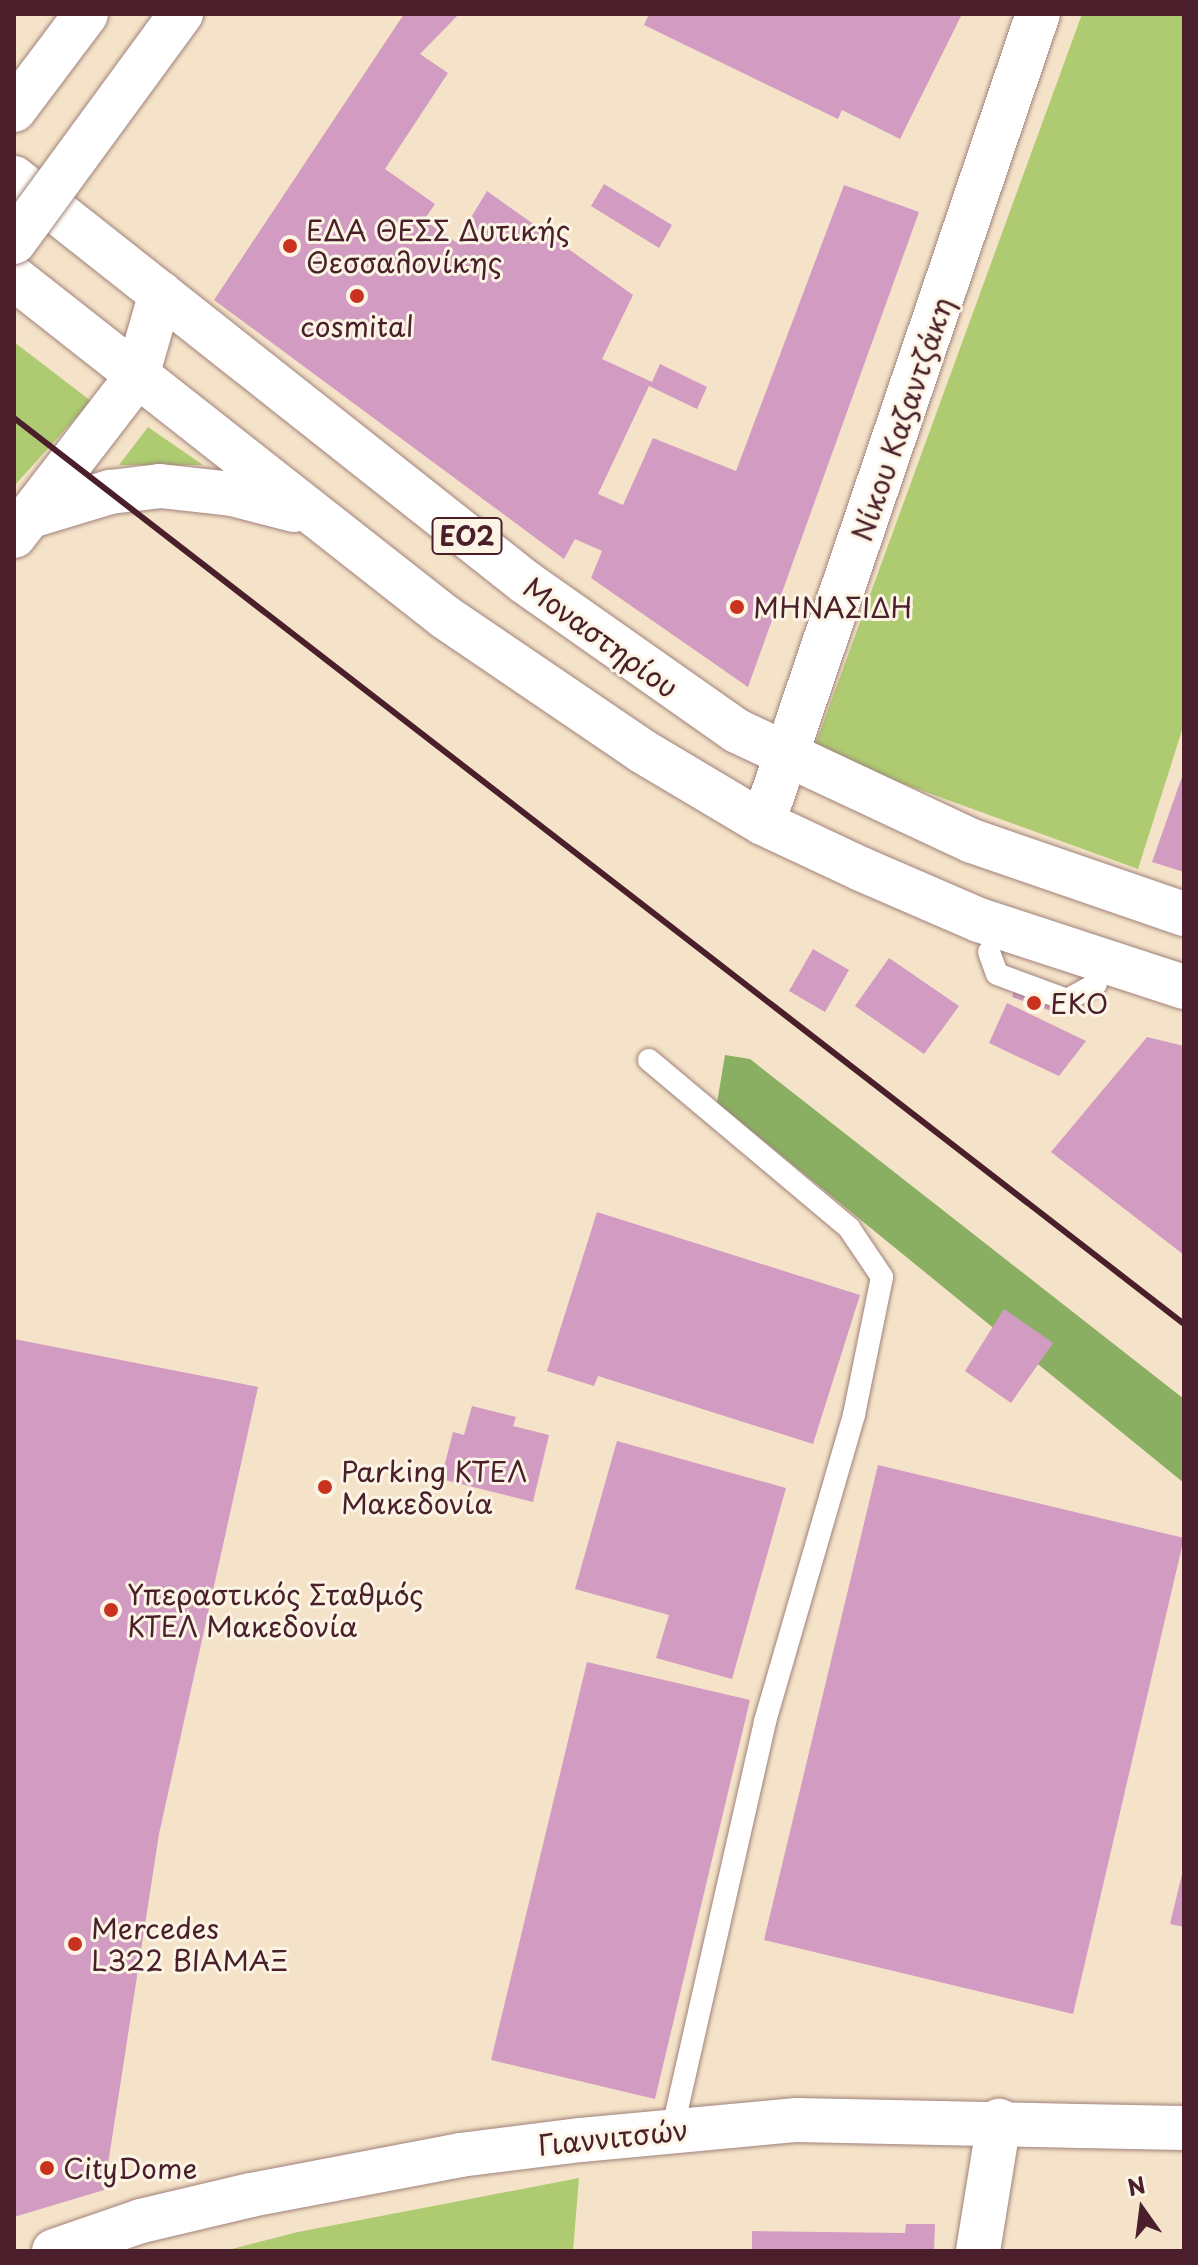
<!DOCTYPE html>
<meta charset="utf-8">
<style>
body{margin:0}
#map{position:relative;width:1198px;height:2265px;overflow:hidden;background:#f5e3c9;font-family:"Playpen Sans",sans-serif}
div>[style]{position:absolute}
.green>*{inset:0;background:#aecb71}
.forest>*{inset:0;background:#8aaf63}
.building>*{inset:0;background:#d29bc1}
.roads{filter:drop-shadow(0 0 2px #a0817a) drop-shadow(0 0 2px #a0817a)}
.lane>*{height:22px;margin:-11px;padding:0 11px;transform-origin:11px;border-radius:11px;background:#fff}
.street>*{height:44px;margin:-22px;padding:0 22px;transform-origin:22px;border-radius:22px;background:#fff}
.secondary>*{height:44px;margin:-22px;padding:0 22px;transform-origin:22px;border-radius:22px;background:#fff}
.primary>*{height:44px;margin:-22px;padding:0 22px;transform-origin:22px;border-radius:22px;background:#fff}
.rail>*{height:6px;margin:-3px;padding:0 3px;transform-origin:3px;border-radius:3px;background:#4a1f2b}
.bridges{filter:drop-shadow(0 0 2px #a0817a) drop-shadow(0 0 2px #a0817a)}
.secondary-bridge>*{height:44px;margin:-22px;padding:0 22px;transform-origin:22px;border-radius:22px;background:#fff}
.dots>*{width:22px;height:22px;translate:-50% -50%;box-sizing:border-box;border:4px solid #fcf5e5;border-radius:50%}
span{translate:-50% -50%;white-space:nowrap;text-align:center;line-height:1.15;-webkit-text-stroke:6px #fcf5e5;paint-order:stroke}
.shield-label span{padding:2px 6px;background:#fcf5e5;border:2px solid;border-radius:6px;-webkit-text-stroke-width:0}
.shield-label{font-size:26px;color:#4a1f2b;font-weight:700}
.poi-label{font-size:28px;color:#4a1f2b}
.left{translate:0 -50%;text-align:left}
.street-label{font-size:28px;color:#4a1f2b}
.frame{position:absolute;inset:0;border:16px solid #4a1f2b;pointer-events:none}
.north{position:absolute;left:1102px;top:2169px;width:80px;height:80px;-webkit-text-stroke:6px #fcf5e5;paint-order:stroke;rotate:346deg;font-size:22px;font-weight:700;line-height:32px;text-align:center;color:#4a1f2b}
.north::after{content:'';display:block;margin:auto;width:28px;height:36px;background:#4a1f2b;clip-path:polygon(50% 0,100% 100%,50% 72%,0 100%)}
</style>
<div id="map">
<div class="green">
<i style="clip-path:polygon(1082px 14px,1184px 14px,1184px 724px,1138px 869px,813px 751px)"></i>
<i style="clip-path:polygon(14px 342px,91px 401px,14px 486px)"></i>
<i style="clip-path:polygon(148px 427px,203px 465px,119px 465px)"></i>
<i style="clip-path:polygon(579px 2178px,573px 2251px,224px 2251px,298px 2232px)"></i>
</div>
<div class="forest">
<i style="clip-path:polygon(725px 1055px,750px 1059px,1184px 1399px,1184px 1483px,717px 1103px)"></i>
</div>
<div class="building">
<i style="clip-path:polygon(404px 14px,459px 14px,420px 54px,448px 73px,385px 169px,435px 204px,424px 220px,456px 242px,487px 191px,633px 295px,602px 359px,652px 382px,660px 364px,707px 387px,697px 409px,649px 386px,598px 494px,623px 505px,653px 438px,736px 471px,844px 185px,919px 212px,748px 687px,591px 578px,602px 551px,575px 539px,564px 559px,214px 300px)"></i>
<i style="clip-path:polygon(649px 14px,956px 14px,961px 16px,900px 139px,842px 110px,838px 119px,644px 25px)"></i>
<i style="clip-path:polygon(604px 184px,672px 225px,659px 248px,591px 206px)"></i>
<i style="clip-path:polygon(1184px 771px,1184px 872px,1152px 862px)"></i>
<i style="clip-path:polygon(813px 949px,849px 970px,825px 1012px,789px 991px)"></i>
<i style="clip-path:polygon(889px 958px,959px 1006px,924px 1054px,855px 1006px)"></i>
<i style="clip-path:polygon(1020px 974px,1062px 988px,1054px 1012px,1012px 997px)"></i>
<i style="clip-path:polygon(1007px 1003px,1086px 1041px,1059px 1076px,989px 1043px)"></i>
<i style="clip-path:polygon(1147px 1037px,1184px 1046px,1184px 1255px,1051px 1152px)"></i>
<i style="clip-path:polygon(597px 1212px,860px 1295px,813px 1444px,598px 1376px,594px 1386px,547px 1371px)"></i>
<i style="clip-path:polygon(1004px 1309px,1053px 1343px,1011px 1403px,965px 1371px)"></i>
<i style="clip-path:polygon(14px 1339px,258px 1387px,159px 1834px,104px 2190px,14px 2217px)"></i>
<i style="clip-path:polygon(472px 1406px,516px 1417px,513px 1426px,549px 1435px,533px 1502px,441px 1479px,453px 1432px,464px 1435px)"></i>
<i style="clip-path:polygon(617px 1441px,786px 1488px,732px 1679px,656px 1658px,669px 1615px,575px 1589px)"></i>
<i style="clip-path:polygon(878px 1465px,1184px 1538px,1073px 2014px,764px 1940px)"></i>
<i style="clip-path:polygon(587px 1662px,750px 1700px,655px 2099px,491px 2060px)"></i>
<i style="clip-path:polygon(1183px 1870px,1184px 1870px,1184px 1927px,1170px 1924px)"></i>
<i style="clip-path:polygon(906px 2224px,935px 2224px,934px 2251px,752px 2251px,752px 2231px,905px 2233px)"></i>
</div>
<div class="roads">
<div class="lane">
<i style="left:989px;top:952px;width:23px;rotate:70deg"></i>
<i style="left:997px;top:974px;width:75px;rotate:20.4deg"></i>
<i style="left:1067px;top:1000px;width:33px;rotate:-29deg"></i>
<i style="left:649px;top:1060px;width:261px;rotate:40deg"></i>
<i style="left:849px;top:1228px;width:59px;rotate:56deg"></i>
<i style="left:882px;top:1277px;width:141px;rotate:101.5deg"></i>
<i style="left:854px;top:1415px;width:320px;rotate:106.2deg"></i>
<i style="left:765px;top:1722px;width:419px;rotate:102.8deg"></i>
</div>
<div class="street">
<i style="left:763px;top:823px;width:854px;rotate:-71.23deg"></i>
<i style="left:978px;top:2251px;width:132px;rotate:-80.8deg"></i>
</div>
<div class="secondary">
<i style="left:14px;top:110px;width:120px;rotate:-53.1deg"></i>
<i style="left:14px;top:536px;width:202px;rotate:-52.4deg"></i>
<i style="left:137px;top:376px;width:86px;rotate:-73.9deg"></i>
<i style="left:54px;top:2251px;width:92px;rotate:-19deg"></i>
<i style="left:141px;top:2221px;width:113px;rotate:-13.3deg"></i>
<i style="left:251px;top:2195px;width:213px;rotate:-10.8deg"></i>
<i style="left:460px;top:2155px;width:122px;rotate:-7.1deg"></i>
<i style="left:581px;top:2140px;width:217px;rotate:-5.3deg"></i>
<i style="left:797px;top:2120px;width:387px;rotate:1.2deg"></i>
</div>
<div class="primary">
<i style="left:14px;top:178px;width:651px;rotate:38.33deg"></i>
<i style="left:525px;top:582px;width:259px;rotate:35.1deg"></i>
<i style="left:737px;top:731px;width:259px;rotate:25.1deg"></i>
<i style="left:972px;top:841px;width:224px;rotate:19deg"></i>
<i style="left:14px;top:278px;width:548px;rotate:38.19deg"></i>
<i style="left:445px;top:617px;width:238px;rotate:34.2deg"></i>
<i style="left:642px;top:751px;width:141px;rotate:30.8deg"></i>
<i style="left:763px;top:823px;width:108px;rotate:25.1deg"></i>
<i style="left:861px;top:869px;width:129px;rotate:23.4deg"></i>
<i style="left:979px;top:920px;width:216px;rotate:18.1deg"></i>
<i style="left:31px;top:516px;width:83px;rotate:-16.9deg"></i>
<i style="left:110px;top:492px;width:50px;rotate:-6.8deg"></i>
<i style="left:160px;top:486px;width:72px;rotate:6.3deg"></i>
<i style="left:232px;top:494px;width:64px;rotate:14.5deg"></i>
</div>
</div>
<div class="rail">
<i style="left:14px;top:418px;width:1480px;rotate:37.75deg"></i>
</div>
<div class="bridges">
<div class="secondary-bridge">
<i style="left:14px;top:242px;width:283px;rotate:-53.8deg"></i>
</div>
</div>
<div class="dots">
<i style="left:290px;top:246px;background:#c8321e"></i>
<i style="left:357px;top:296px;background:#c8321e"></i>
<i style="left:737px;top:607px;background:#c8321e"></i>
<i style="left:1034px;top:1003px;background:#c8321e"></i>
<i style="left:325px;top:1487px;background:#c8321e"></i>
<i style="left:111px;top:1610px;background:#c8321e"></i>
<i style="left:75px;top:1944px;background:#c8321e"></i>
<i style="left:47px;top:2168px;background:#c8321e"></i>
</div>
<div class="shield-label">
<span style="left:467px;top:536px">ΕΟ2</span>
</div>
<div class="poi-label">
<span class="left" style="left:306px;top:246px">ΕΔΑ ΘΕΣΣ Δυτικής<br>Θεσσαλονίκης</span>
<span style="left:357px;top:326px">cosmital</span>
<span class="left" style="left:753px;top:607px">ΜΗΝΑΣΙΔΗ</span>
<span class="left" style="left:1050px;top:1003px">EKO</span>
<span class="left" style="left:341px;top:1487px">Parking ΚΤΕΛ<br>Μακεδονία</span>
<span class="left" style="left:127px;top:1610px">Υπεραστικός Σταθμός<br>ΚΤΕΛ Μακεδονία</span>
<span class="left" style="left:91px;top:1944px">Mercedes<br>L322 ΒΙΑΜΑΞ</span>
<span class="left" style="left:63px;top:2168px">CityDome</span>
</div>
<div class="street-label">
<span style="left:902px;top:419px;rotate:-71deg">Νίκου Καζαντζάκη</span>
<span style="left:601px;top:637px;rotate:36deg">Μοναστηρίου</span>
<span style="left:613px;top:2137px;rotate:-6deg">Γιαννιτσών</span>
</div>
<div class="frame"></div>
<div class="north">N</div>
</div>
